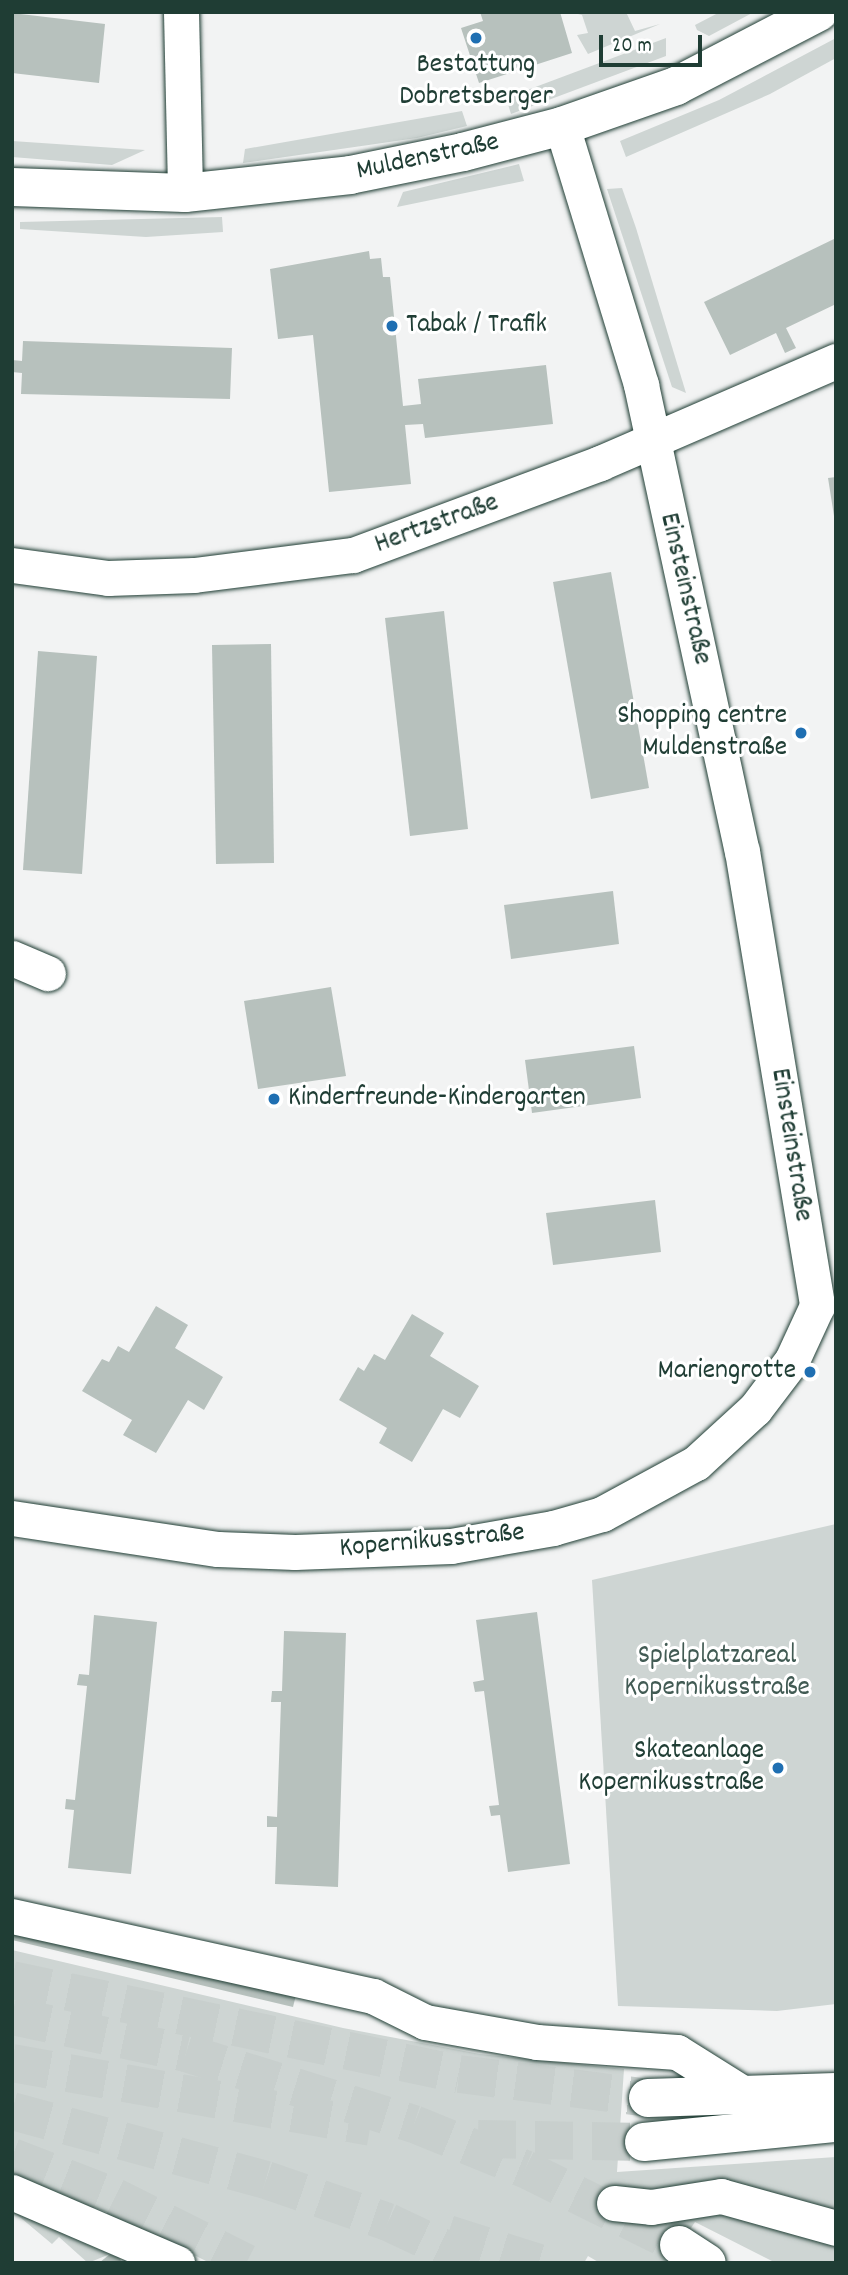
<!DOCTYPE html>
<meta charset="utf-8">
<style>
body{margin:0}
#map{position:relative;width:848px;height:2275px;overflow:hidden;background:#f2f3f3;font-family:Dekko,sans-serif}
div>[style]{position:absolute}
.green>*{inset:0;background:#ced5d3}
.building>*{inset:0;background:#b7c1bd}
.highway-tunnel>*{height:38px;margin-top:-19px;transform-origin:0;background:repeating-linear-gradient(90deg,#c8cfcd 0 38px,transparent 0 57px)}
.roads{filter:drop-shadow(0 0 2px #1f3d34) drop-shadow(0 0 2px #1f3d34)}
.minor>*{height:35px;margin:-17.5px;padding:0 17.5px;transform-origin:17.5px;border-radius:17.5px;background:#fff}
.major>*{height:38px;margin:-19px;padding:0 19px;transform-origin:19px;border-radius:19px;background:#fff}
.highway>*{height:38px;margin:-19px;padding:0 19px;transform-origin:19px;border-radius:19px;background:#fff}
.dots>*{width:19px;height:19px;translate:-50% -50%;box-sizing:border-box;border:4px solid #fff;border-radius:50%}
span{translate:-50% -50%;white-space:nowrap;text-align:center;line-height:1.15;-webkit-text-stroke:6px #fff;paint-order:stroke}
.poi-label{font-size:28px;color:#1f3d34}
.left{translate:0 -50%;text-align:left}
.right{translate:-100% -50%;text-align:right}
.street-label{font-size:28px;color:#1f3d34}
.park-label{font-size:28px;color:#425b54}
.frame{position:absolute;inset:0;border:14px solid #1f3d34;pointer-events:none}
.scale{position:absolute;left:599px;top:35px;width:103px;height:32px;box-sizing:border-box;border:4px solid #1f3d34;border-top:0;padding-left:9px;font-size:21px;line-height:24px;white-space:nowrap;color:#1f3d34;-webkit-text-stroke:5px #fff;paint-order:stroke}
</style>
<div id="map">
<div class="green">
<i style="clip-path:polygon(570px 12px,626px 12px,635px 31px,660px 24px,588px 54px,577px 35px,588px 33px,582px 15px)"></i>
<i style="clip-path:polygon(720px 12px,754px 12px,709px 36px,697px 30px,695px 25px)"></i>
<i style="clip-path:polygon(666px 38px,666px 56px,511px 114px,506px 98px)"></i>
<i style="clip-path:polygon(836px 38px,836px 58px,770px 94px,626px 157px,620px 141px,719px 100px)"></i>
<i style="clip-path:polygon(462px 111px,467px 126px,417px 138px,243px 163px,245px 149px)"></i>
<i style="clip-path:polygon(12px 141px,145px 150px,112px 165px,12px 157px)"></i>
<i style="clip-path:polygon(519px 164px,524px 181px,397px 207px,403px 192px)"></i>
<i style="clip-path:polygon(622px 188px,636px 228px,686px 393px,672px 387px,607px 189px)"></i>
<i style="clip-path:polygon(222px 217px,223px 232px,146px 237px,20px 229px,20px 222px)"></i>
<i style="clip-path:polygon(836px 1524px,836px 2004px,777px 2011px,618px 2006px,592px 1580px)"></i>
<i style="clip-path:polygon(12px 1950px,343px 2028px,480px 2054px,624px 2069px,617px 2172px,836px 2157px,836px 2263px,776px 2263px,695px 2222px,668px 2263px,600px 2263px,588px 2256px,584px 2263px,210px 2263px,114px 2215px,12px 2176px)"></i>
<i style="clip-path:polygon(15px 2213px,90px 2242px,136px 2263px,110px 2254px,88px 2263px,59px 2237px,52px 2244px)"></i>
</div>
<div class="building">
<i style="clip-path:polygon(480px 12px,560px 12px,572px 53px,479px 83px,461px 28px,483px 21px)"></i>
<i style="clip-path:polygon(12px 13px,105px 24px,99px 83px,12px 73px)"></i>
<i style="clip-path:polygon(836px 238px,836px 304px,786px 328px,796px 348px,785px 353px,776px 333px,730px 355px,704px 302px)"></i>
<i style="clip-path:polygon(369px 251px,370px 259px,381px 258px,383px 277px,390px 277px,403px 406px,421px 404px,418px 379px,546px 365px,553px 424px,425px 438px,423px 424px,405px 425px,411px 484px,329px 492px,313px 335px,278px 339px,270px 269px)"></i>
<i style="clip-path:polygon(23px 341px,232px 348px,230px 399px,21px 394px,22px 373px,12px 372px,12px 360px,22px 361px)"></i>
<i style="clip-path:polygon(836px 477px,836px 516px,834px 516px,828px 478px)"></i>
<i style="clip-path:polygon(611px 572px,649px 788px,591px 799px,553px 582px)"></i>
<i style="clip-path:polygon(444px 611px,468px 829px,410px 836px,385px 618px)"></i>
<i style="clip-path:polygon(271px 644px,274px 863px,216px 864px,212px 645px)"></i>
<i style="clip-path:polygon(38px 651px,97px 656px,82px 874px,23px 870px)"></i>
<i style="clip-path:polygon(613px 891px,619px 944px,511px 959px,504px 905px)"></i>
<i style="clip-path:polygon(331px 987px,346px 1076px,258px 1089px,244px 1001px)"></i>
<i style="clip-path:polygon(634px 1046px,641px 1098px,532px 1113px,525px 1060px)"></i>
<i style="clip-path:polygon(655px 1200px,661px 1252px,553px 1265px,546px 1213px)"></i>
<i style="clip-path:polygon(156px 1306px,188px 1325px,175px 1348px,223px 1377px,204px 1410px,188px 1400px,156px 1453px,123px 1435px,132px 1420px,82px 1391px,102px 1359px,109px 1362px,118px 1346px,129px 1352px)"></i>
<i style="clip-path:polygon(412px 1314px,444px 1333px,430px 1356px,479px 1386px,460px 1418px,443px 1409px,412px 1462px,379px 1443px,387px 1428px,339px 1400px,358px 1367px,364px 1371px,374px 1354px,385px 1360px)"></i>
<i style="clip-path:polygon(537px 1612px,570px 1864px,508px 1872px,500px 1815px,491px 1816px,489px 1806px,499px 1805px,484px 1691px,475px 1692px,473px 1682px,484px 1680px,476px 1620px)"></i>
<i style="clip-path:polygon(94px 1615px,157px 1622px,131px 1874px,68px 1868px,74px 1810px,65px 1809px,66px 1799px,75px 1800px,87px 1686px,77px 1685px,79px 1674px,89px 1675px)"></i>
<i style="clip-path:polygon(284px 1631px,346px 1633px,338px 1887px,275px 1884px,277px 1827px,267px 1827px,267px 1816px,277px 1817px,281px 1702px,271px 1702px,272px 1691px,282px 1691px)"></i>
<i style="clip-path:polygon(14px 1927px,298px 1987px,293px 2007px,12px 1940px)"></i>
<i style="clip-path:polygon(110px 2254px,119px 2257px,122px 2263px,99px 2263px)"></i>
</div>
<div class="highway-tunnel">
<i style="left:12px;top:1980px;width:457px;rotate:11.9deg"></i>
<i style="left:459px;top:2074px;width:191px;rotate:7.2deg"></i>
<i style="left:12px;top:2016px;width:178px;rotate:12deg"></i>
<i style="left:186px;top:2053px;width:239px;rotate:17.3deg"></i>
<i style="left:414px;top:2124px;width:120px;rotate:22.1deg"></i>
<i style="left:525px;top:2169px;width:172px;rotate:26.3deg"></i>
<i style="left:12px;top:2063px;width:364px;rotate:10.1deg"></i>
<i style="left:12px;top:2111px;width:263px;rotate:15.2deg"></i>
<i style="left:266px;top:2180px;width:129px;rotate:19deg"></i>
<i style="left:388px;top:2222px;width:96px;rotate:25.2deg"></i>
<i style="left:478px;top:2139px;width:166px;rotate:1deg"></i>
<i style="left:12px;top:2157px;width:110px;rotate:21.2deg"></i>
<i style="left:115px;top:2197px;width:147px;rotate:26.7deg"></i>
<i style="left:448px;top:2234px;width:96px;rotate:17.7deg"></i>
</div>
<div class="roads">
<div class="minor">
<i style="left:181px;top:12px;width:181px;rotate:88.7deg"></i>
<i style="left:562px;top:126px;width:271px;rotate:73deg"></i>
<i style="left:641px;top:385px;width:477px;rotate:77.8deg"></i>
<i style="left:742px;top:851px;width:461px;rotate:80.6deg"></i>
<i style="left:12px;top:565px;width:97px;rotate:7.7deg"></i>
<i style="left:108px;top:578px;width:86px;rotate:-2deg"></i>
<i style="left:194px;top:575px;width:160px;rotate:-7.2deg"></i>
<i style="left:353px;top:555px;width:264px;rotate:-20.4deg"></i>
<i style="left:600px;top:463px;width:257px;rotate:-23.4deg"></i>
<i style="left:12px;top:958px;width:39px;rotate:23deg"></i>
<i style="left:12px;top:1518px;width:208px;rotate:8.6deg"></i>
<i style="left:218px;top:1549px;width:77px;rotate:2.2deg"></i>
<i style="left:295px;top:1552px;width:156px;rotate:-2.2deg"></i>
<i style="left:451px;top:1546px;width:104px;rotate:-10deg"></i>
<i style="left:553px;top:1528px;width:51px;rotate:-15.9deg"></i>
<i style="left:602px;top:1514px;width:107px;rotate:-28.5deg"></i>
<i style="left:696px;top:1463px;width:80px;rotate:-42.5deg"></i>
<i style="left:755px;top:1409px;width:61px;rotate:-52.9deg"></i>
<i style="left:792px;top:1360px;width:60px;rotate:-65.2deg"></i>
<i style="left:12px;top:1916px;width:370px;rotate:12.5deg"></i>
<i style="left:373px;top:1996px;width:58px;rotate:26.6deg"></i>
<i style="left:425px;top:2022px;width:114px;rotate:10.1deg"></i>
<i style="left:537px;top:2042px;width:140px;rotate:4.1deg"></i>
<i style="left:677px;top:2052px;width:89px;rotate:32.1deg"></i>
<i style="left:12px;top:2192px;width:180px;rotate:23.3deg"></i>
<i style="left:614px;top:2203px;width:37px;rotate:6deg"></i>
<i style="left:651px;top:2207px;width:71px;rotate:-8.9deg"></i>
<i style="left:721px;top:2196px;width:119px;rotate:15.5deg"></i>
</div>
<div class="major">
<i style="left:12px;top:187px;width:173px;rotate:2deg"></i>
<i style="left:185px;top:193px;width:166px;rotate:-6.2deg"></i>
<i style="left:350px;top:175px;width:115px;rotate:-11.5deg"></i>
<i style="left:463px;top:152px;width:102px;rotate:-14.7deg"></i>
<i style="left:562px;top:126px;width:121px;rotate:-19.3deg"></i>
<i style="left:676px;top:86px;width:161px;rotate:-27.4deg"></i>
</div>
<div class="highway">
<i style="left:648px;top:2098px;width:188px;rotate:-1.8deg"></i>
<i style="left:644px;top:2142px;width:193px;rotate:-5.7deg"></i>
<i style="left:679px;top:2245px;width:33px;rotate:33deg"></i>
</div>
</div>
<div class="dots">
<i style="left:476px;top:38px;background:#1f6fb2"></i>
<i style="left:392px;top:326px;background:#1f6fb2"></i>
<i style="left:801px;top:733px;background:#1f6fb2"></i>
<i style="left:274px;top:1099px;background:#1f6fb2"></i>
<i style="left:810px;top:1372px;background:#1f6fb2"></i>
<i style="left:778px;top:1768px;background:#1f6fb2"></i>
</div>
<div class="poi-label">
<span style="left:476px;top:82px">Bestattung<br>Dobretsberger</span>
<span class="left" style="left:406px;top:326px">Tabak / Trafik</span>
<span class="right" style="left:787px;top:733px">Shopping centre<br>Muldenstraße</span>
<span class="left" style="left:288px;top:1099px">Kinderfreunde-Kindergarten</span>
<span class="right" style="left:796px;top:1372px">Mariengrotte</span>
<span class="right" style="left:764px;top:1768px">Skateanlage<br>Kopernikusstraße</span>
</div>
<div class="street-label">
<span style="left:428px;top:158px;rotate:-12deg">Muldenstraße</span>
<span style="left:437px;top:525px;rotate:-20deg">Hertzstraße</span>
<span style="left:684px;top:589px;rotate:77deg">Einsteinstraße</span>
<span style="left:790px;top:1145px;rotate:81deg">Einsteinstraße</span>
<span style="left:432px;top:1542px;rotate:-5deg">Kopernikusstraße</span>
</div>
<div class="park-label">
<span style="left:717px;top:1673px">Spielplatzareal<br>Kopernikusstraße</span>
</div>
<div class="frame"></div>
<div class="scale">20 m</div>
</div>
